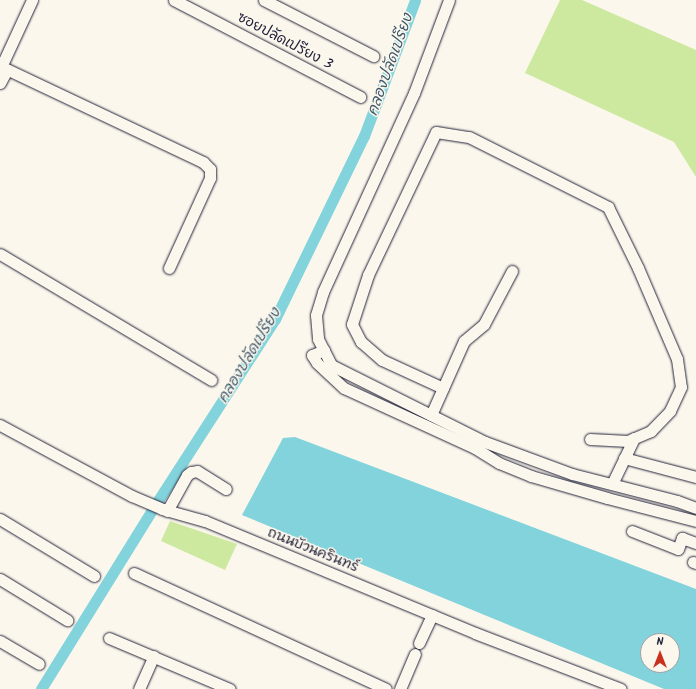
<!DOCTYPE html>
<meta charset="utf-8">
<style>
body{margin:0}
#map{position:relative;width:696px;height:689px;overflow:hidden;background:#fbf7ec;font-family:Kalam,"Playpen Sans Thai",sans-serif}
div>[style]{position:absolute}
.green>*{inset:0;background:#cde9a0}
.water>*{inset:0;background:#82d3dc}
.canal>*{height:11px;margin:-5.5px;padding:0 5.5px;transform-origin:5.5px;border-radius:5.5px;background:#82d3dc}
.roads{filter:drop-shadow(0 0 1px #22223b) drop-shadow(0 0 1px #22223b)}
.minor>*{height:11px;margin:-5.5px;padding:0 5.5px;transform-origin:5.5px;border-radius:5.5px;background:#fbf7ec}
span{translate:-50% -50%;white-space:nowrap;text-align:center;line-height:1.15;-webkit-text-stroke:3px #fbf7ec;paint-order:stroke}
.street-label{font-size:14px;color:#22223b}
.water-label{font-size:15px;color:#3f576b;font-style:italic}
.north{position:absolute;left:640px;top:633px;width:40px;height:40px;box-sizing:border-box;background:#fbf7ec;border:1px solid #a4a2a5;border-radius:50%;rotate:0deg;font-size:11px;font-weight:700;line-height:16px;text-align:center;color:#22223b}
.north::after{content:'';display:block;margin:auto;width:14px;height:18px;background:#c8321e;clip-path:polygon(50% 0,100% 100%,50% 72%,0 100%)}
</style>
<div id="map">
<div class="green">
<i style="clip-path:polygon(560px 0,582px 0,696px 50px,696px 177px,674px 142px,525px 73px)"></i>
<i style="clip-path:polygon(170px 521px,237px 544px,225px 570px,161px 541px)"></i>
</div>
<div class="water">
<i style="clip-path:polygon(evenodd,295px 437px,696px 589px,696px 689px,664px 689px,242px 515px,283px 438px,295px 437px,648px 641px,672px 641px,672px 665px,648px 665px,648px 641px)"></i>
</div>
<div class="canal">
<i style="left:41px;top:689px;width:220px;rotate:-58.2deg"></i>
<i style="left:157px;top:502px;width:218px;rotate:-57.2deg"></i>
<i style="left:275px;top:319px;width:203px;rotate:-64.1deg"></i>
<i style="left:364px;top:136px;width:145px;rotate:-69.4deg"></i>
</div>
<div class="roads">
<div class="minor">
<i style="left:174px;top:0;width:210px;rotate:27.5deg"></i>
<i style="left:264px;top:0;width:123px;rotate:27.2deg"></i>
<i style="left:449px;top:0;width:99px;rotate:110.6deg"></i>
<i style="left:414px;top:93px;width:219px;rotate:114.6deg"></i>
<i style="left:323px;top:292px;width:24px;rotate:107deg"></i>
<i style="left:316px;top:315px;width:24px;rotate:85deg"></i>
<i style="left:318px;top:339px;width:29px;rotate:63deg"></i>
<i style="left:331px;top:365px;width:172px;rotate:26.6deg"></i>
<i style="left:485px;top:442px;width:93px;rotate:20.2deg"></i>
<i style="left:572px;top:474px;width:108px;rotate:14.4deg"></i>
<i style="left:677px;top:501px;width:20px;rotate:20deg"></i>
<i style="left:0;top:66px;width:225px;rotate:25.3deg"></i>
<i style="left:203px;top:162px;width:10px;rotate:45deg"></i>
<i style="left:210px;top:169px;width:9px;rotate:90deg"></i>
<i style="left:210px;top:178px;width:99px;rotate:114.5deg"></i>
<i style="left:1px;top:67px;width:74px;rotate:-65.2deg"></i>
<i style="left:0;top:83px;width:15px;rotate:-62deg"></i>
<i style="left:0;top:254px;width:246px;rotate:30.8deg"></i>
<i style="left:324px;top:350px;width:13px;rotate:157deg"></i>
<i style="left:312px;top:355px;width:9px;rotate:58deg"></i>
<i style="left:317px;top:363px;width:37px;rotate:43deg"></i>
<i style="left:344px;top:388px;width:144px;rotate:24.6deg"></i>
<i style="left:475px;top:448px;width:28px;rotate:32deg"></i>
<i style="left:499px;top:463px;width:35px;rotate:22deg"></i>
<i style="left:531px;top:476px;width:79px;rotate:16.1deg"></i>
<i style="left:607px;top:498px;width:92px;rotate:14.5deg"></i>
<i style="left:443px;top:388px;width:67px;rotate:-155.3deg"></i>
<i style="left:382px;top:360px;width:28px;rotate:-139deg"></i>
<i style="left:361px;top:342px;width:20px;rotate:-117deg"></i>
<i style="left:352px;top:324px;width:52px;rotate:-71.9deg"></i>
<i style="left:368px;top:275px;width:158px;rotate:-64.6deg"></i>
<i style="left:436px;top:132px;width:33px;rotate:9deg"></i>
<i style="left:469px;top:137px;width:156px;rotate:26.7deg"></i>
<i style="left:608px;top:207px;width:68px;rotate:63.8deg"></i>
<i style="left:638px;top:268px;width:99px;rotate:66.8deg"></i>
<i style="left:677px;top:359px;width:28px;rotate:82deg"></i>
<i style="left:681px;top:387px;width:26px;rotate:115deg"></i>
<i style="left:670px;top:411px;width:28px;rotate:134deg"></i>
<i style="left:651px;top:431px;width:25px;rotate:157deg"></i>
<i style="left:628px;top:441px;width:38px;rotate:-177deg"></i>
<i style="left:431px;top:415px;width:81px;rotate:-66deg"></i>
<i style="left:464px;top:341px;width:26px;rotate:-40deg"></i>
<i style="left:484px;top:324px;width:60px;rotate:-62.2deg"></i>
<i style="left:0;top:425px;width:150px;rotate:28.3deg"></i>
<i style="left:132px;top:496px;width:33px;rotate:23deg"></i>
<i style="left:162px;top:509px;width:45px;rotate:15.6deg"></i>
<i style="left:205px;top:521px;width:292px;rotate:22.5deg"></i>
<i style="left:475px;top:633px;width:156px;rotate:21deg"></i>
<i style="left:624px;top:458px;width:74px;rotate:14.8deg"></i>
<i style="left:612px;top:484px;width:51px;rotate:-64.4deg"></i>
<i style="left:167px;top:511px;width:41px;rotate:-60.9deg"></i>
<i style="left:187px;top:475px;width:5px;rotate:-37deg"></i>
<i style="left:191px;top:472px;width:6px;rotate:-9deg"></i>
<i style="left:197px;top:471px;width:34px;rotate:32deg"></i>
<i style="left:0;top:519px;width:110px;rotate:31.2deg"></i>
<i style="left:632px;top:531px;width:49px;rotate:21.4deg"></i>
<i style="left:678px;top:549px;width:12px;rotate:-70deg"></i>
<i style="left:682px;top:538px;width:15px;rotate:20deg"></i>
<i style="left:693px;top:562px;width:3px;rotate:18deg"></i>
<i style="left:134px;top:573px;width:277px;rotate:24.7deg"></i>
<i style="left:0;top:579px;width:79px;rotate:31.5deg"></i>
<i style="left:109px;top:638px;width:131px;rotate:22.9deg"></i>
<i style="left:0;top:641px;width:45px;rotate:30.5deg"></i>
<i style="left:419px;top:643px;width:31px;rotate:-65deg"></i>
<i style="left:139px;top:689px;width:36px;rotate:-66deg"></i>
<i style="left:400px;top:689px;width:38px;rotate:-67deg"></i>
</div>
</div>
<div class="street-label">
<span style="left:285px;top:41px;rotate:28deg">ซอยปลัดเปรียง 3</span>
<span style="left:313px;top:550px;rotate:22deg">ถนนบัวนครินทร์</span>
</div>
<div class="water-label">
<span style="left:391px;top:65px;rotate:-70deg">คลองปลัดเปรียง</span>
<span style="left:250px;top:356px;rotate:-59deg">คลองปลัดเปรียง</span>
</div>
<div class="north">N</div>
</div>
